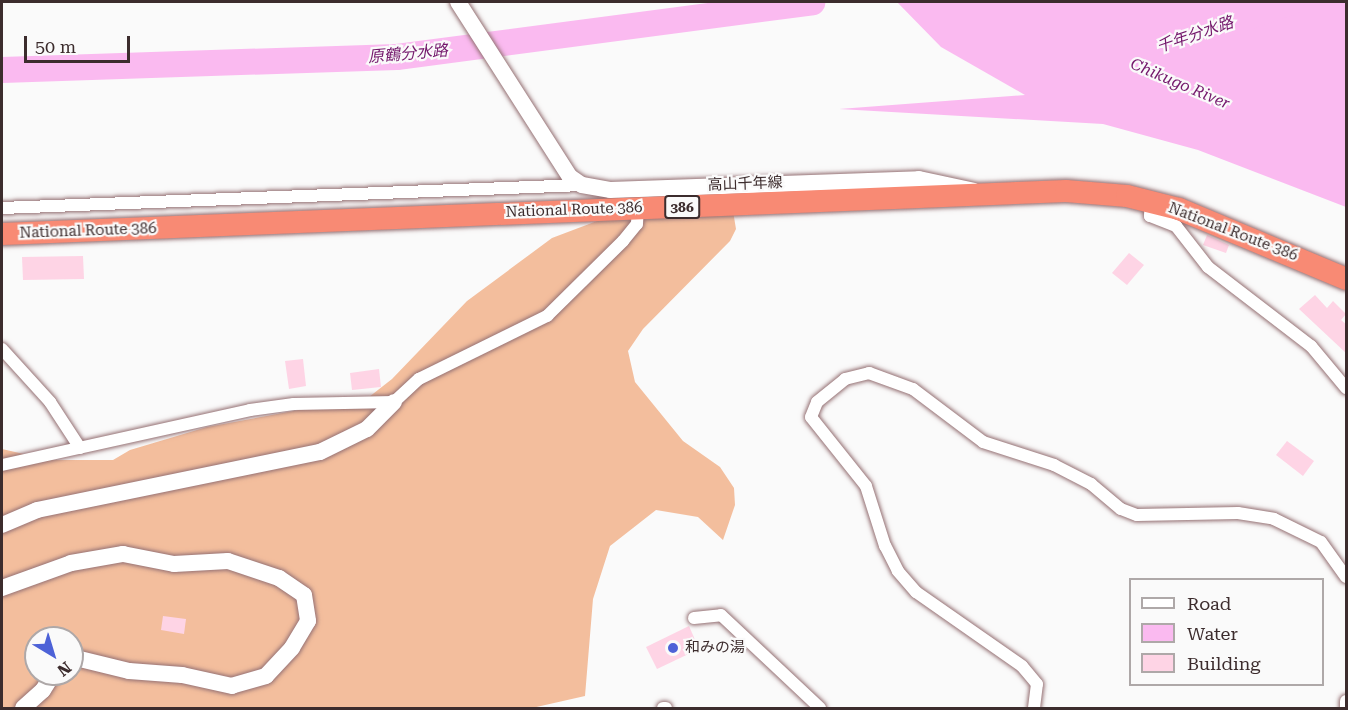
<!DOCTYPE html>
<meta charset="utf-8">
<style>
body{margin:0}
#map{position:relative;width:1348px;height:710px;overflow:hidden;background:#fafafa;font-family:"Roboto Serif","Noto Sans JP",serif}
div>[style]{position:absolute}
.forest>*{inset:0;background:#f3be9d}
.water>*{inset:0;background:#fabaf0}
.river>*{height:26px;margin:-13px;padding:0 13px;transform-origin:13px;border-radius:13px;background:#fabaf0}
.building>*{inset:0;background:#fed4e5}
.roads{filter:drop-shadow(0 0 2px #957174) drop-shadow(0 0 2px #957174)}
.street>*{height:12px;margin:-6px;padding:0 6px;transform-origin:6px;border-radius:6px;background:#fff}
.secondary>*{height:16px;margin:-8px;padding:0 8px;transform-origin:8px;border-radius:8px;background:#fff}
.highway>*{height:22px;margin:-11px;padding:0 11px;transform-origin:11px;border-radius:11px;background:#f88a74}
.dots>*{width:16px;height:16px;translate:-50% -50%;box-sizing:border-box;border:3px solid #fafafa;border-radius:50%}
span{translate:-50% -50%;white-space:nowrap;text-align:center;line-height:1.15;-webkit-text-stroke:4.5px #fafafa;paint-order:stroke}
.shield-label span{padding:2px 4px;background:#fafafa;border:2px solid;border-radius:4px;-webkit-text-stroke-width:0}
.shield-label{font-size:14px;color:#3c2c2d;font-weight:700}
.street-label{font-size:15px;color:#3c2c2d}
.poi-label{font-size:15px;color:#3c2c2d}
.left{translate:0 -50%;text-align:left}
.water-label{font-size:16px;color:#74186c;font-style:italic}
.frame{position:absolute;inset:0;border:3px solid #3c2c2d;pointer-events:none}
.legend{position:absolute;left:1129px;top:578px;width:195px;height:108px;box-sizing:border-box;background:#fafafa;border:2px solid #aea8a8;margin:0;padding:8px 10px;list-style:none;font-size:18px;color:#3c2c2d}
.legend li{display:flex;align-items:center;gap:12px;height:30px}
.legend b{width:30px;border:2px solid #aea8a8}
.north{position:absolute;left:24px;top:626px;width:60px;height:60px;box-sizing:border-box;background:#fafafa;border:2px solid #aea8a8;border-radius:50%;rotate:142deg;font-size:16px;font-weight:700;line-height:24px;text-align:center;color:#3c2c2d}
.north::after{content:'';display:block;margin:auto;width:21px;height:27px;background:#4d62d7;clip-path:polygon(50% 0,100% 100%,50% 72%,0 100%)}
.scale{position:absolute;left:24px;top:36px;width:106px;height:27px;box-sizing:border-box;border:3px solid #3c2c2d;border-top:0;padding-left:8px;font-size:18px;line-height:21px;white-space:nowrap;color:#3c2c2d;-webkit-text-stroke:4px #fafafa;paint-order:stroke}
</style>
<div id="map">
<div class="forest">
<i style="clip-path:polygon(evenodd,626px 210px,733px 211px,736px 229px,730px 241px,643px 329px,628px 351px,635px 382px,683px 441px,720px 467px,734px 488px,735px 505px,723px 540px,698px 517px,656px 510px,610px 546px,593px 599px,585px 696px,532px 708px,2px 708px,2px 449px,50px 460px,113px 460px,130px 450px,207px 427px,369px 397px,392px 379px,467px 301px,552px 238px,626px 210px,36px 638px,72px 638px,72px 674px,36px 674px,36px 638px)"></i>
</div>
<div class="water">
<i style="clip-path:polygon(897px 2px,1260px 2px,1295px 14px,1292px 2px,1346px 2px,1346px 207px,1198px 150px,1103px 124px,839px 109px,1025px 95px,941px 47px)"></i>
</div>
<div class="river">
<i style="left:1244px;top:18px;width:50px;rotate:-18.8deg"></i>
<i style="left:2px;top:70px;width:395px;rotate:-1.9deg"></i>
<i style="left:397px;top:57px;width:419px;rotate:-7.5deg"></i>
</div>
<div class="building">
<i style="clip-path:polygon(1207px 235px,1229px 245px,1226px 253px,1203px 245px)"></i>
<i style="clip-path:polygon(1129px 253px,1144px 265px,1127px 285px,1112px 273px)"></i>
<i style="clip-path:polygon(83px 256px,84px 279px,23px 280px,22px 257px)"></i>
<i style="clip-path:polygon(1315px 295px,1327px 308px,1333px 301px,1346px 314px,1341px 320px,1347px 325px,1347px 354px,1299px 309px)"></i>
<i style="clip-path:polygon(303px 359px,306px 386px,289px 389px,285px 361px)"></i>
<i style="clip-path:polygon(379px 369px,381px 387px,352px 390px,350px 373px)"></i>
<i style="clip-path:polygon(1287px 441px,1314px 461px,1303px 476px,1276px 455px)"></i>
<i style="clip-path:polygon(163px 616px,186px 619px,184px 634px,161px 630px)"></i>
<i style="clip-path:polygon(689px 626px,699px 649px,657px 669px,646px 647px)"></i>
</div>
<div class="roads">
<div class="street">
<i style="left:1151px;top:201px;width:15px;rotate:94deg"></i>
<i style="left:1150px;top:216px;width:28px;rotate:21deg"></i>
<i style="left:1176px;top:226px;width:52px;rotate:52deg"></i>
<i style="left:1208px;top:267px;width:130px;rotate:37.5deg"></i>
<i style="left:1311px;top:346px;width:55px;rotate:50.2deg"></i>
<i style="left:2px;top:208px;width:580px;rotate:-2.27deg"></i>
<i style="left:2px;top:349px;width:72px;rotate:47.8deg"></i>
<i style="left:50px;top:402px;width:55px;rotate:56.9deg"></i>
<i style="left:2px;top:465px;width:254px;rotate:-12.5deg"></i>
<i style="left:250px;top:410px;width:44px;rotate:-7.8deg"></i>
<i style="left:294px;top:404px;width:100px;rotate:-1.1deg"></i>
<i style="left:394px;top:402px;width:34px;rotate:-43deg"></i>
<i style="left:419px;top:379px;width:143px;rotate:-26.2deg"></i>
<i style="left:547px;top:316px;width:107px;rotate:-44.6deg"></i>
<i style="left:623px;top:241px;width:22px;rotate:-51deg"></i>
<i style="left:637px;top:224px;width:17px;rotate:-87deg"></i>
<i style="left:694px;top:618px;width:27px;rotate:-6deg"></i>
<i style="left:721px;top:615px;width:136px;rotate:43.2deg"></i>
<i style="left:663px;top:708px;width:3px"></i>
<i style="left:1034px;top:708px;width:24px;rotate:-83deg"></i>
<i style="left:1037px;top:684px;width:23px;rotate:-130deg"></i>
<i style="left:1022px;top:666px;width:129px;rotate:-145.1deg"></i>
<i style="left:916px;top:592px;width:28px;rotate:-131deg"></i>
<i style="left:898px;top:571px;width:28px;rotate:-117deg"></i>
<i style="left:885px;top:546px;width:63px;rotate:-107.6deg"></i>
<i style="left:866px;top:486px;width:88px;rotate:-128.6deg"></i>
<i style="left:811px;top:417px;width:16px;rotate:-68deg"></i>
<i style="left:817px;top:402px;width:36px;rotate:-39deg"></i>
<i style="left:845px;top:379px;width:25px;rotate:-14deg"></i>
<i style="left:869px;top:373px;width:47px;rotate:20deg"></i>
<i style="left:913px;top:389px;width:88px;rotate:37.1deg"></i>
<i style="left:983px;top:442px;width:75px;rotate:17.9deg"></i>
<i style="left:1054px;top:465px;width:42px;rotate:27.2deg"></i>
<i style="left:1091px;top:484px;width:39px;rotate:40deg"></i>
<i style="left:1121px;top:509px;width:17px;rotate:21deg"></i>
<i style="left:1137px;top:515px;width:101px;rotate:-1.1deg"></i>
<i style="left:1238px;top:513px;width:36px;rotate:9deg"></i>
<i style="left:1274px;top:519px;width:52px;rotate:26.1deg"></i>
<i style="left:1321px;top:542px;width:43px;rotate:54.5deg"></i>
<i style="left:1346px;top:708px;width:7px;rotate:-90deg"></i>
</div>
<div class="secondary">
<i style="left:458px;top:2px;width:208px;rotate:57.4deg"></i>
<i style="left:570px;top:177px;width:14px;rotate:34deg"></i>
<i style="left:582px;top:185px;width:28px;rotate:10deg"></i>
<i style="left:610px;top:190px;width:309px;rotate:-2deg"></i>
<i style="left:919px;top:179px;width:56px;rotate:12.3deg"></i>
<i style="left:2px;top:525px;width:38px;rotate:-23deg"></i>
<i style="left:37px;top:510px;width:289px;rotate:-11.6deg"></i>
<i style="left:320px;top:452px;width:52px;rotate:-26.1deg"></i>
<i style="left:367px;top:429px;width:38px;rotate:-45deg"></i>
<i style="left:2px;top:588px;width:73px;rotate:-19.9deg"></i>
<i style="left:71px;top:563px;width:53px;rotate:-9.8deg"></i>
<i style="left:123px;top:554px;width:52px;rotate:11.1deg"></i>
<i style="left:174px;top:564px;width:54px;rotate:-3.2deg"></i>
<i style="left:228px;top:561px;width:54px;rotate:18.4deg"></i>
<i style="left:279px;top:578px;width:30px;rotate:34deg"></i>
<i style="left:304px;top:595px;width:26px;rotate:81deg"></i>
<i style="left:308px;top:621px;width:31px;rotate:121deg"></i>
<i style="left:292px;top:648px;width:38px;rotate:133deg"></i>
<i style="left:266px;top:676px;width:35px;rotate:164deg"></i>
<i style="left:232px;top:686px;width:51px;rotate:-167.6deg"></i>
<i style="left:182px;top:675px;width:53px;rotate:-175.7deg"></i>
<i style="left:129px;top:671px;width:59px;rotate:-166.2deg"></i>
<i style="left:23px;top:708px;width:27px;rotate:-42deg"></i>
<i style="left:43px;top:690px;width:19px;rotate:-58deg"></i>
</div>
<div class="highway">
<i style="left:2px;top:234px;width:1065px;rotate:-2.31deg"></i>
<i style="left:1066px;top:191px;width:61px;rotate:4.7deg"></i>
<i style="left:1127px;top:196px;width:54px;rotate:14deg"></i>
<i style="left:1179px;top:209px;width:181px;rotate:22.7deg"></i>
</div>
</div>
<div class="dots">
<i style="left:673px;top:648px;background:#4d62d7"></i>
</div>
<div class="shield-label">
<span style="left:682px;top:207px">386</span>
</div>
<div class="street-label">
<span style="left:745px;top:184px;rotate:-2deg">高山千年線</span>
<span style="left:574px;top:210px;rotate:-2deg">National Route 386</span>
<span style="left:88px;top:231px;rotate:-2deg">National Route 386</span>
<span style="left:1233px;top:232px;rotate:21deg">National Route 386</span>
</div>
<div class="poi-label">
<span class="left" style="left:685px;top:648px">和みの湯</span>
</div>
<div class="water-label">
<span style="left:1195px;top:35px;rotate:-19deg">千年分水路</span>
<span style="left:408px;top:54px;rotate:-5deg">原鶴分水路</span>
<span style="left:1180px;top:84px;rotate:23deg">Chikugo River</span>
</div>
<div class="frame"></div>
<ul class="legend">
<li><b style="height:8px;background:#fff"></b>Road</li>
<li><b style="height:16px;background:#fabaf0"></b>Water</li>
<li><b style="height:16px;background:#fed4e5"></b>Building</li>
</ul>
<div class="north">N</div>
<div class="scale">50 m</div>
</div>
